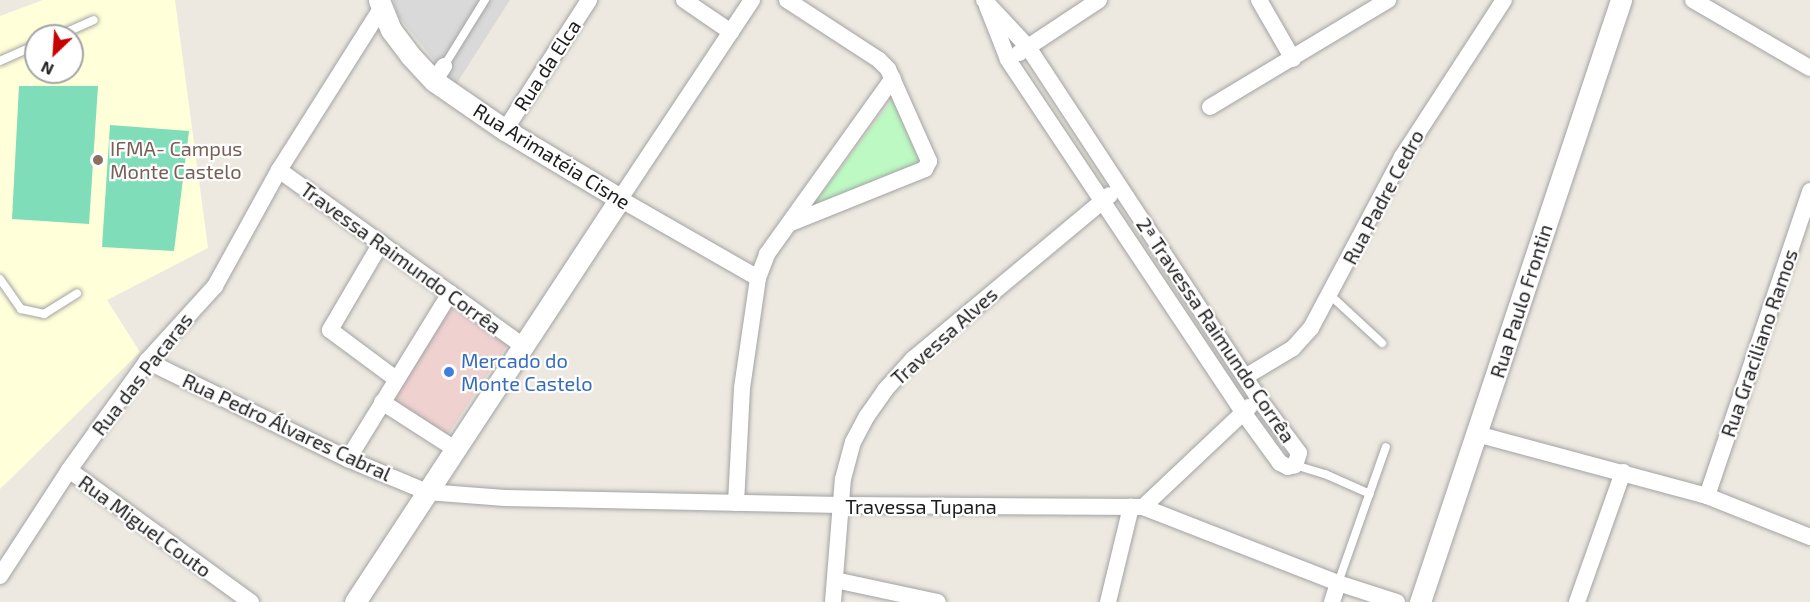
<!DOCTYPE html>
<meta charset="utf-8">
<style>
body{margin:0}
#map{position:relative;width:1810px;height:602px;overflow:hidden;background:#ede9e1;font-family:"Exo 2",sans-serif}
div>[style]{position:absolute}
.residential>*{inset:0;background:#dad9d9}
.commercial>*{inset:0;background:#efd1d0}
.education>*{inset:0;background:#ffffd9}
.park>*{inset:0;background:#bdf9c2}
.pitch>*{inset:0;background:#7fddb9}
.roads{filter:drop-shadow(0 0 2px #a3a3a3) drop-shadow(0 0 2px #a3a3a3)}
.service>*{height:8px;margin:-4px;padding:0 4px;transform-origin:4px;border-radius:4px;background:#fff}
.minor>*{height:16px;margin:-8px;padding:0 8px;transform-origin:8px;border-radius:8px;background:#fff}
.tertiary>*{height:21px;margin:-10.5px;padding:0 10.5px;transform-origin:10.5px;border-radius:10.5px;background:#fff}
.dots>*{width:16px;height:16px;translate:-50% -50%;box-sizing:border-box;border:3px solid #fff;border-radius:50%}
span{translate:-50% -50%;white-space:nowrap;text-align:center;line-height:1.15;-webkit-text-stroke:4.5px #fff;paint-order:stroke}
.street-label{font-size:20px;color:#1c1c1c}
.education-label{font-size:20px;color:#785e54}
.left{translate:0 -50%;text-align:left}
.shop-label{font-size:20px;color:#366cbe}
.north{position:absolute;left:24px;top:24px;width:60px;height:60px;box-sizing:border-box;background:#fff;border:2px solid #a4a4a4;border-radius:50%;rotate:205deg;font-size:16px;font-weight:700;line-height:24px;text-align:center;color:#1c1c1c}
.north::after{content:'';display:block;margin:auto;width:21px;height:27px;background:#c70101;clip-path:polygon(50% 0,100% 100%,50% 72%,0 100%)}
</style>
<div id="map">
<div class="residential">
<i style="clip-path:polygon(393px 0,510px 0,455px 86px,398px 16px)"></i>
</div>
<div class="commercial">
<i style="clip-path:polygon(451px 308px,507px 345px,447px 436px,391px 400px)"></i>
</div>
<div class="education">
<i style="clip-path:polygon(evenodd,43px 0,175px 0,208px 248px,107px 300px,140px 352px,0 489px,0 16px,43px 0,36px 36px,72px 36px,72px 72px,36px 72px,36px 36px)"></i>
</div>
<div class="park">
<i style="clip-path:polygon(894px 97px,926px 164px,809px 210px)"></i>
</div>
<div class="pitch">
<i style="clip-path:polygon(19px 86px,98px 86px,89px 224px,12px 219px)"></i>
<i style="clip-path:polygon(110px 125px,189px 131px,174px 251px,102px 247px)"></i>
</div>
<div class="roads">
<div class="service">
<i style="left:58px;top:36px;width:39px;rotate:-24deg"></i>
<i style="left:0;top:61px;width:39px;rotate:-24deg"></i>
<i style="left:444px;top:66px;width:78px;rotate:-58.2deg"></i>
<i style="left:0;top:279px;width:37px;rotate:55deg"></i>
<i style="left:21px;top:309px;width:24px;rotate:12deg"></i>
<i style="left:44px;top:314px;width:39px;rotate:-32deg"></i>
<i style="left:1330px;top:295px;width:71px;rotate:42.7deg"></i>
<i style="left:1295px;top:465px;width:31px;rotate:17deg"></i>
<i style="left:1325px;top:474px;width:49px;rotate:24deg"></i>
<i style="left:1338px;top:583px;width:144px;rotate:-70.6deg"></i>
</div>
<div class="minor">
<i style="left:684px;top:0;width:57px;rotate:34.2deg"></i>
<i style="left:752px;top:0;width:239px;rotate:123.6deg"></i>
<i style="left:620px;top:199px;width:159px;rotate:29.8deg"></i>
<i style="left:787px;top:0;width:110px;rotate:33.1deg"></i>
<i style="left:879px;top:60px;width:13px;rotate:45deg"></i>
<i style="left:888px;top:69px;width:101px;rotate:66deg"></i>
<i style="left:929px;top:161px;width:9px;rotate:117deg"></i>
<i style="left:925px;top:169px;width:144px;rotate:158.1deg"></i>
<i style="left:984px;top:0;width:64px;rotate:46.9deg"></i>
<i style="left:1028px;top:47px;width:421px;rotate:56.7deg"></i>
<i style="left:1259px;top:399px;width:67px;rotate:53.5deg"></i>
<i style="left:1299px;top:453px;width:13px;rotate:108deg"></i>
<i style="left:1295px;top:465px;width:7px;rotate:164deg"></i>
<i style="left:1288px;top:467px;width:9px;rotate:-153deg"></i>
<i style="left:1280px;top:463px;width:63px;rotate:-126deg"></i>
<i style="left:1243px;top:412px;width:424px;rotate:-123.7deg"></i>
<i style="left:1008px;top:59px;width:57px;rotate:-111.6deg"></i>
<i style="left:1259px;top:0;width:68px;rotate:60deg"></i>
<i style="left:1693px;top:0;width:135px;rotate:30.2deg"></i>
<i style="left:1019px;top:53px;width:96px;rotate:-33.5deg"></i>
<i style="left:434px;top:81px;width:18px;rotate:-56deg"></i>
<i style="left:1210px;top:107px;width:208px;rotate:-31deg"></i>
<i style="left:505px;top:130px;width:155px;rotate:-57.1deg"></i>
<i style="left:279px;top:170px;width:301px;rotate:35.8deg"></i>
<i style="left:381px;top:243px;width:101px;rotate:120.4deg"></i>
<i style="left:330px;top:330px;width:82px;rotate:36.6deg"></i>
<i style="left:147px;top:361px;width:224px;rotate:26deg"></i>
<i style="left:348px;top:459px;width:86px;rotate:22.7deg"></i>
<i style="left:427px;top:492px;width:78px;rotate:4.4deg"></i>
<i style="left:505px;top:498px;width:336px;rotate:1.2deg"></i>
<i style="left:841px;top:505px;width:302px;rotate:0.4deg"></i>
<i style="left:1143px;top:507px;width:209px;rotate:21.3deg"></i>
<i style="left:1338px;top:583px;width:62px;rotate:17.9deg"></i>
<i style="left:1245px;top:377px;width:56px;rotate:-31.1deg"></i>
<i style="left:1293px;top:348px;width:27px;rotate:-48deg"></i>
<i style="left:1311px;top:328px;width:194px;rotate:-62deg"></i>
<i style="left:1402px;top:157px;width:187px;rotate:-57deg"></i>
<i style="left:382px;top:402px;width:87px;rotate:32.8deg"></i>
<i style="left:1477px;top:434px;width:238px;rotate:15.1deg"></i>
<i style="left:1707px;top:496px;width:111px;rotate:21.7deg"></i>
<i style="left:348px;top:459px;width:195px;rotate:-58.4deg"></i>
<i style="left:69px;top:470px;width:225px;rotate:36deg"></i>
<i style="left:1707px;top:496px;width:322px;rotate:-71.3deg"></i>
<i style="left:736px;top:503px;width:115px;rotate:-87deg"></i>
<i style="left:742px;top:388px;width:111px;rotate:-81.7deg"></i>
<i style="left:758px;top:278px;width:26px;rotate:-69deg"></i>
<i style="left:767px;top:254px;width:216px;rotate:-54.4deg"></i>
<i style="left:1143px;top:507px;width:146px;rotate:-43.3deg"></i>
<i style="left:0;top:576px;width:126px;rotate:-56.9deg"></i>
<i style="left:69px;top:470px;width:134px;rotate:-54.4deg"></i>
<i style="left:147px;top:361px;width:101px;rotate:-47.8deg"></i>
<i style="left:215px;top:286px;width:132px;rotate:-61.1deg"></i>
<i style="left:279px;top:170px;width:193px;rotate:-57.7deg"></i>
<i style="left:835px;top:580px;width:105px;rotate:12.1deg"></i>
<i style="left:833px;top:602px;width:123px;rotate:-85.4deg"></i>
<i style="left:843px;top:479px;width:38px;rotate:-75deg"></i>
<i style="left:853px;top:442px;width:30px;rotate:-62deg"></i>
<i style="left:867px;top:416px;width:32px;rotate:-55deg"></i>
<i style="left:885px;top:390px;width:42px;rotate:-47.9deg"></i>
<i style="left:913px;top:359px;width:256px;rotate:-39.8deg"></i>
<i style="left:1108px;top:602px;width:98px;rotate:-76.4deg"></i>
<i style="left:1332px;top:602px;width:20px;rotate:-72deg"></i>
<i style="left:1577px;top:602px;width:138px;rotate:-70.5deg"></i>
</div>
<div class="tertiary">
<i style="left:355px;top:602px;width:482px;rotate:-56.7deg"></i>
<i style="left:620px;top:199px;width:134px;rotate:-149deg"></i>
<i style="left:505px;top:130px;width:86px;rotate:-145.4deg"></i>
<i style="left:434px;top:81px;width:35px;rotate:-133deg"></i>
<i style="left:410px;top:55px;width:31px;rotate:-127deg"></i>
<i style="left:391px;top:30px;width:32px;rotate:-112deg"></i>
<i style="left:1420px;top:602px;width:635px;rotate:-71.54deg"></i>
</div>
</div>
<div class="dots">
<i style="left:98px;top:160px;background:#8d6e63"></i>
<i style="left:449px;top:372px;background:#3f7fe0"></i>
</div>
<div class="street-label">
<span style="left:547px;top:65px;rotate:-57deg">Rua da Elca</span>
<span style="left:552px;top:156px;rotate:32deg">Rua Arimatéia Cisne</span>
<span style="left:1383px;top:197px;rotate:-62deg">Rua Padre Cedro</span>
<span style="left:401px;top:258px;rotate:36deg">Travessa Raimundo Corrêa</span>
<span style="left:1521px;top:301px;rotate:-72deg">Rua Paulo Frontin</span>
<span style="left:1216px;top:330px;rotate:56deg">2ª Travessa Raimundo Corrêa</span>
<span style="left:944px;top:336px;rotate:-42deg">Travessa Alves</span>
<span style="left:1759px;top:343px;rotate:-71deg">Rua Graciliano Ramos</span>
<span style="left:142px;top:374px;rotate:-52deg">Rua das Pacaras</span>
<span style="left:287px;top:427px;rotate:25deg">Rua Pedro Álvares Cabral</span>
<span style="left:921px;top:506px">Travessa Tupana</span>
<span style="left:145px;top:526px;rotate:36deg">Rua Miguel Couto</span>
</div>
<div class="education-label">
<span class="left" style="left:110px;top:160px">IFMA- Campus<br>Monte Castelo</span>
</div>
<div class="shop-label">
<span class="left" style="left:461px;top:372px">Mercado do<br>Monte Castelo</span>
</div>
<div class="north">N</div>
</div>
